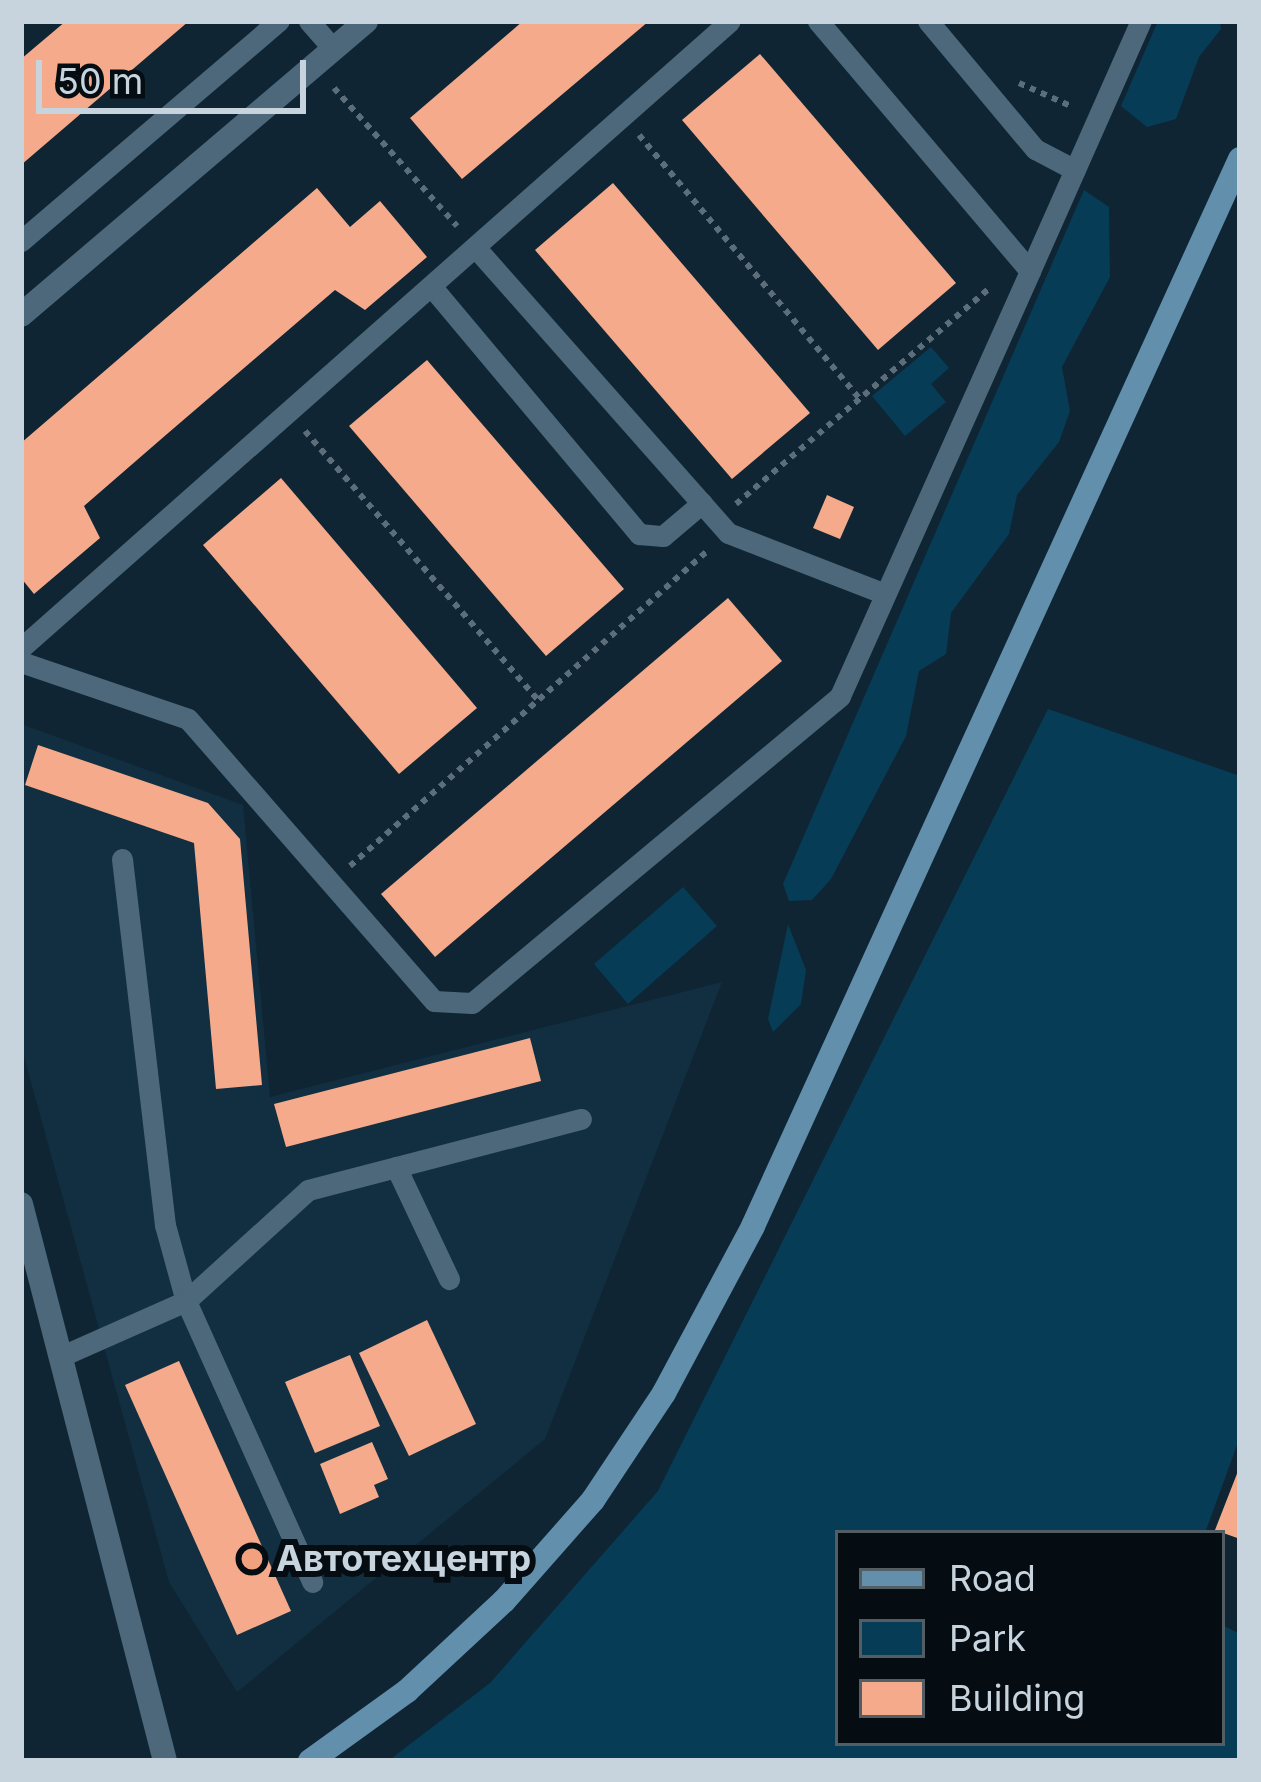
<!DOCTYPE html>
<meta charset="utf-8">
<style>
body{margin:0}
#map{position:relative;width:1261px;height:1782px;overflow:hidden;background:#0f2533;font-family:Inter,sans-serif}
div>[style]{position:absolute}
.built>*{inset:0;background:#112f41}
.green>*{inset:0;background:#073c56}
.building>*{inset:0;background:#f5ab8b}
.path>*{height:6px;margin-top:-3px;transform-origin:0;background:repeating-linear-gradient(90deg,#5c6e7a 0 6px,transparent 0 12px)}
.lane>*{height:21px;margin:-10.5px;padding:0 10.5px;transform-origin:10.5px;border-radius:10.5px;background:#4c687a}
.street>*{height:24px;margin:-12px;padding:0 12px;transform-origin:12px;border-radius:12px;background:#4c687a}
.secondary>*{height:24px;margin:-12px;padding:0 12px;transform-origin:12px;border-radius:12px;background:#618fac}
.dots>*{width:33px;height:33px;translate:-50% -50%;box-sizing:border-box;border:6px solid #050d13;border-radius:50%}
span{translate:-50% -50%;white-space:nowrap;text-align:center;line-height:1.15;-webkit-text-stroke:12px #050d13;paint-order:stroke}
.poi-label{font-size:36px;color:#c7d4dd;font-weight:700}
.left{translate:0 -50%;text-align:left}
.frame{position:absolute;inset:0;border:24px solid #c7d4dd;pointer-events:none}
.legend{position:absolute;left:835px;top:1530px;width:390px;height:216px;box-sizing:border-box;background:#050d13;border:3px solid #535d64;margin:0;padding:15px 21px;list-style:none;font-size:36px;color:#c7d4dd}
.legend li{display:flex;align-items:center;gap:24px;height:60px}
.legend b{width:60px;border:3px solid #535d64}
.scale{position:absolute;left:36px;top:60px;width:270px;height:54px;box-sizing:border-box;border:6px solid #c7d4dd;border-top:0;padding-left:15px;font-size:36px;line-height:42px;white-space:nowrap;color:#c7d4dd;-webkit-text-stroke:9px #050d13;paint-order:stroke}
</style>
<div id="map">
<div class="built">
<i style="clip-path:polygon(21px 724px,243px 805px,270px 1097px,722px 982px,545px 1439px,237px 1692px,169px 1582px,21px 1046px)"></i>
</div>
<div class="green">
<i style="clip-path:polygon(1158px 21px,1220px 21px,1221px 29px,1199px 57px,1176px 119px,1147px 127px,1121px 106px)"></i>
<i style="clip-path:polygon(1084px 190px,1109px 207px,1110px 277px,1062px 367px,1070px 411px,1059px 442px,1017px 495px,1009px 534px,951px 613px,946px 654px,919px 671px,906px 736px,831px 879px,812px 900px,789px 901px,783px 884px)"></i>
<i style="clip-path:polygon(931px 347px,949px 368px,931px 384px,946px 402px,905px 436px,872px 396px)"></i>
<i style="clip-path:polygon(1048px 709px,1240px 776px,1240px 1437px,1205px 1533px,838px 1533px,838px 1743px,1222px 1743px,1222px 1625px,1240px 1634px,1240px 1761px,388px 1761px,490px 1683px,658px 1491px)"></i>
<i style="clip-path:polygon(683px 887px,717px 926px,628px 1004px,594px 964px)"></i>
<i style="clip-path:polygon(788px 924px,806px 970px,801px 1004px,773px 1032px,768px 1019px)"></i>
</div>
<div class="building">
<i style="clip-path:polygon(66px 21px,189px 21px,21px 165px,21px 59px)"></i>
<i style="clip-path:polygon(523px 21px,649px 21px,462px 179px,410px 118px)"></i>
<i style="clip-path:polygon(760px 54px,956px 283px,878px 350px,682px 120px)"></i>
<i style="clip-path:polygon(613px 183px,810px 413px,732px 479px,535px 250px)"></i>
<i style="clip-path:polygon(317px 188px,350px 227px,380px 201px,427px 257px,365px 310px,335px 290px,167px 434px,84px 506px,100px 538px,34px 594px,21px 578px,21px 443px)"></i>
<i style="clip-path:polygon(427px 360px,624px 589px,546px 656px,349px 426px)"></i>
<i style="clip-path:polygon(281px 478px,477px 708px,399px 774px,203px 545px)"></i>
<i style="clip-path:polygon(827px 495px,854px 507px,840px 539px,813px 528px)"></i>
<i style="clip-path:polygon(728px 598px,782px 661px,435px 957px,381px 894px)"></i>
<i style="clip-path:polygon(38px 745px,208px 803px,240px 839px,262px 1085px,216px 1089px,194px 843px,25px 785px)"></i>
<i style="clip-path:polygon(530px 1038px,541px 1081px,286px 1147px,274px 1104px)"></i>
<i style="clip-path:polygon(427px 1320px,476px 1424px,409px 1456px,359px 1353px)"></i>
<i style="clip-path:polygon(350px 1355px,380px 1426px,315px 1453px,285px 1382px)"></i>
<i style="clip-path:polygon(179px 1361px,291px 1611px,237px 1635px,125px 1385px)"></i>
<i style="clip-path:polygon(372px 1442px,388px 1479px,374px 1485px,379px 1497px,340px 1514px,320px 1464px)"></i>
<i style="clip-path:polygon(1240px 1466px,1240px 1539px,1215px 1530px)"></i>
</div>
<div class="path">
<i style="left:1019px;top:83px;width:59px;rotate:24deg"></i>
<i style="left:334px;top:88px;width:185px;rotate:48.3deg"></i>
<i style="left:639px;top:135px;width:344px;rotate:50.1deg"></i>
<i style="left:305px;top:431px;width:356px;rotate:49.1deg"></i>
<i style="left:736px;top:504px;width:335px;rotate:-40.4deg"></i>
<i style="left:350px;top:866px;width:479px;rotate:-41.4deg"></i>
</div>
<div class="lane">
<i style="left:309px;top:21px;width:37px;rotate:49deg"></i>
<i style="left:928px;top:21px;width:167px;rotate:50.1deg"></i>
<i style="left:1035px;top:149px;width:45px;rotate:27.7deg"></i>
<i style="left:21px;top:241px;width:339px;rotate:-40.5deg"></i>
<i style="left:475px;top:247px;width:382px;rotate:48.5deg"></i>
<i style="left:728px;top:533px;width:168px;rotate:21.2deg"></i>
<i style="left:1030px;top:271px;width:274px;rotate:-66.1deg"></i>
<i style="left:431px;top:286px;width:324px;rotate:50deg"></i>
<i style="left:639px;top:534px;width:24px;rotate:5deg"></i>
<i style="left:663px;top:536px;width:51px;rotate:-40.2deg"></i>
<i style="left:21px;top:648px;width:946px;rotate:-41.49deg"></i>
<i style="left:21px;top:662px;width:176px;rotate:18.8deg"></i>
<i style="left:188px;top:719px;width:374px;rotate:48.9deg"></i>
<i style="left:434px;top:1001px;width:38px;rotate:3deg"></i>
<i style="left:472px;top:1003px;width:479px;rotate:-39.8deg"></i>
<i style="left:840px;top:696px;width:466px;rotate:-65.9deg"></i>
<i style="left:1030px;top:271px;width:328px;rotate:-130.3deg"></i>
<i style="left:122px;top:859px;width:369px;rotate:83.3deg"></i>
<i style="left:165px;top:1225px;width:79px;rotate:74.6deg"></i>
<i style="left:186px;top:1301px;width:165px;rotate:-42.3deg"></i>
<i style="left:308px;top:1190px;width:282px;rotate:-14.6deg"></i>
<i style="left:396px;top:1167px;width:124px;rotate:64.7deg"></i>
<i style="left:64px;top:1355px;width:133px;rotate:-23.9deg"></i>
<i style="left:186px;top:1301px;width:308px;rotate:65.8deg"></i>
</div>
<div class="street">
<i style="left:21px;top:315px;width:453px;rotate:-40.4deg"></i>
<i style="left:21px;top:1204px;width:575px;rotate:75.5deg"></i>
</div>
<div class="secondary">
<i style="left:310px;top:1761px;width:120px;rotate:-35.8deg"></i>
<i style="left:407px;top:1691px;width:132px;rotate:-42.9deg"></i>
<i style="left:504px;top:1601px;width:135px;rotate:-48.6deg"></i>
<i style="left:593px;top:1500px;width:128px;rotate:-56.4deg"></i>
<i style="left:664px;top:1393px;width:189px;rotate:-61.9deg"></i>
<i style="left:753px;top:1226px;width:1173px;rotate:-65.47deg"></i>
</div>
<div class="dots">
<i style="left:252px;top:1559px;background:#f1a17d"></i>
</div>
<div class="poi-label">
<span class="left" style="left:276px;top:1559px">Автотехцентр</span>
</div>
<div class="frame"></div>
<ul class="legend">
<li><b style="height:15px;background:#618fac"></b>Road</li>
<li><b style="height:33px;background:#073c56"></b>Park</li>
<li><b style="height:33px;background:#f5ab8b"></b>Building</li>
</ul>
<div class="scale">50 m</div>
</div>
